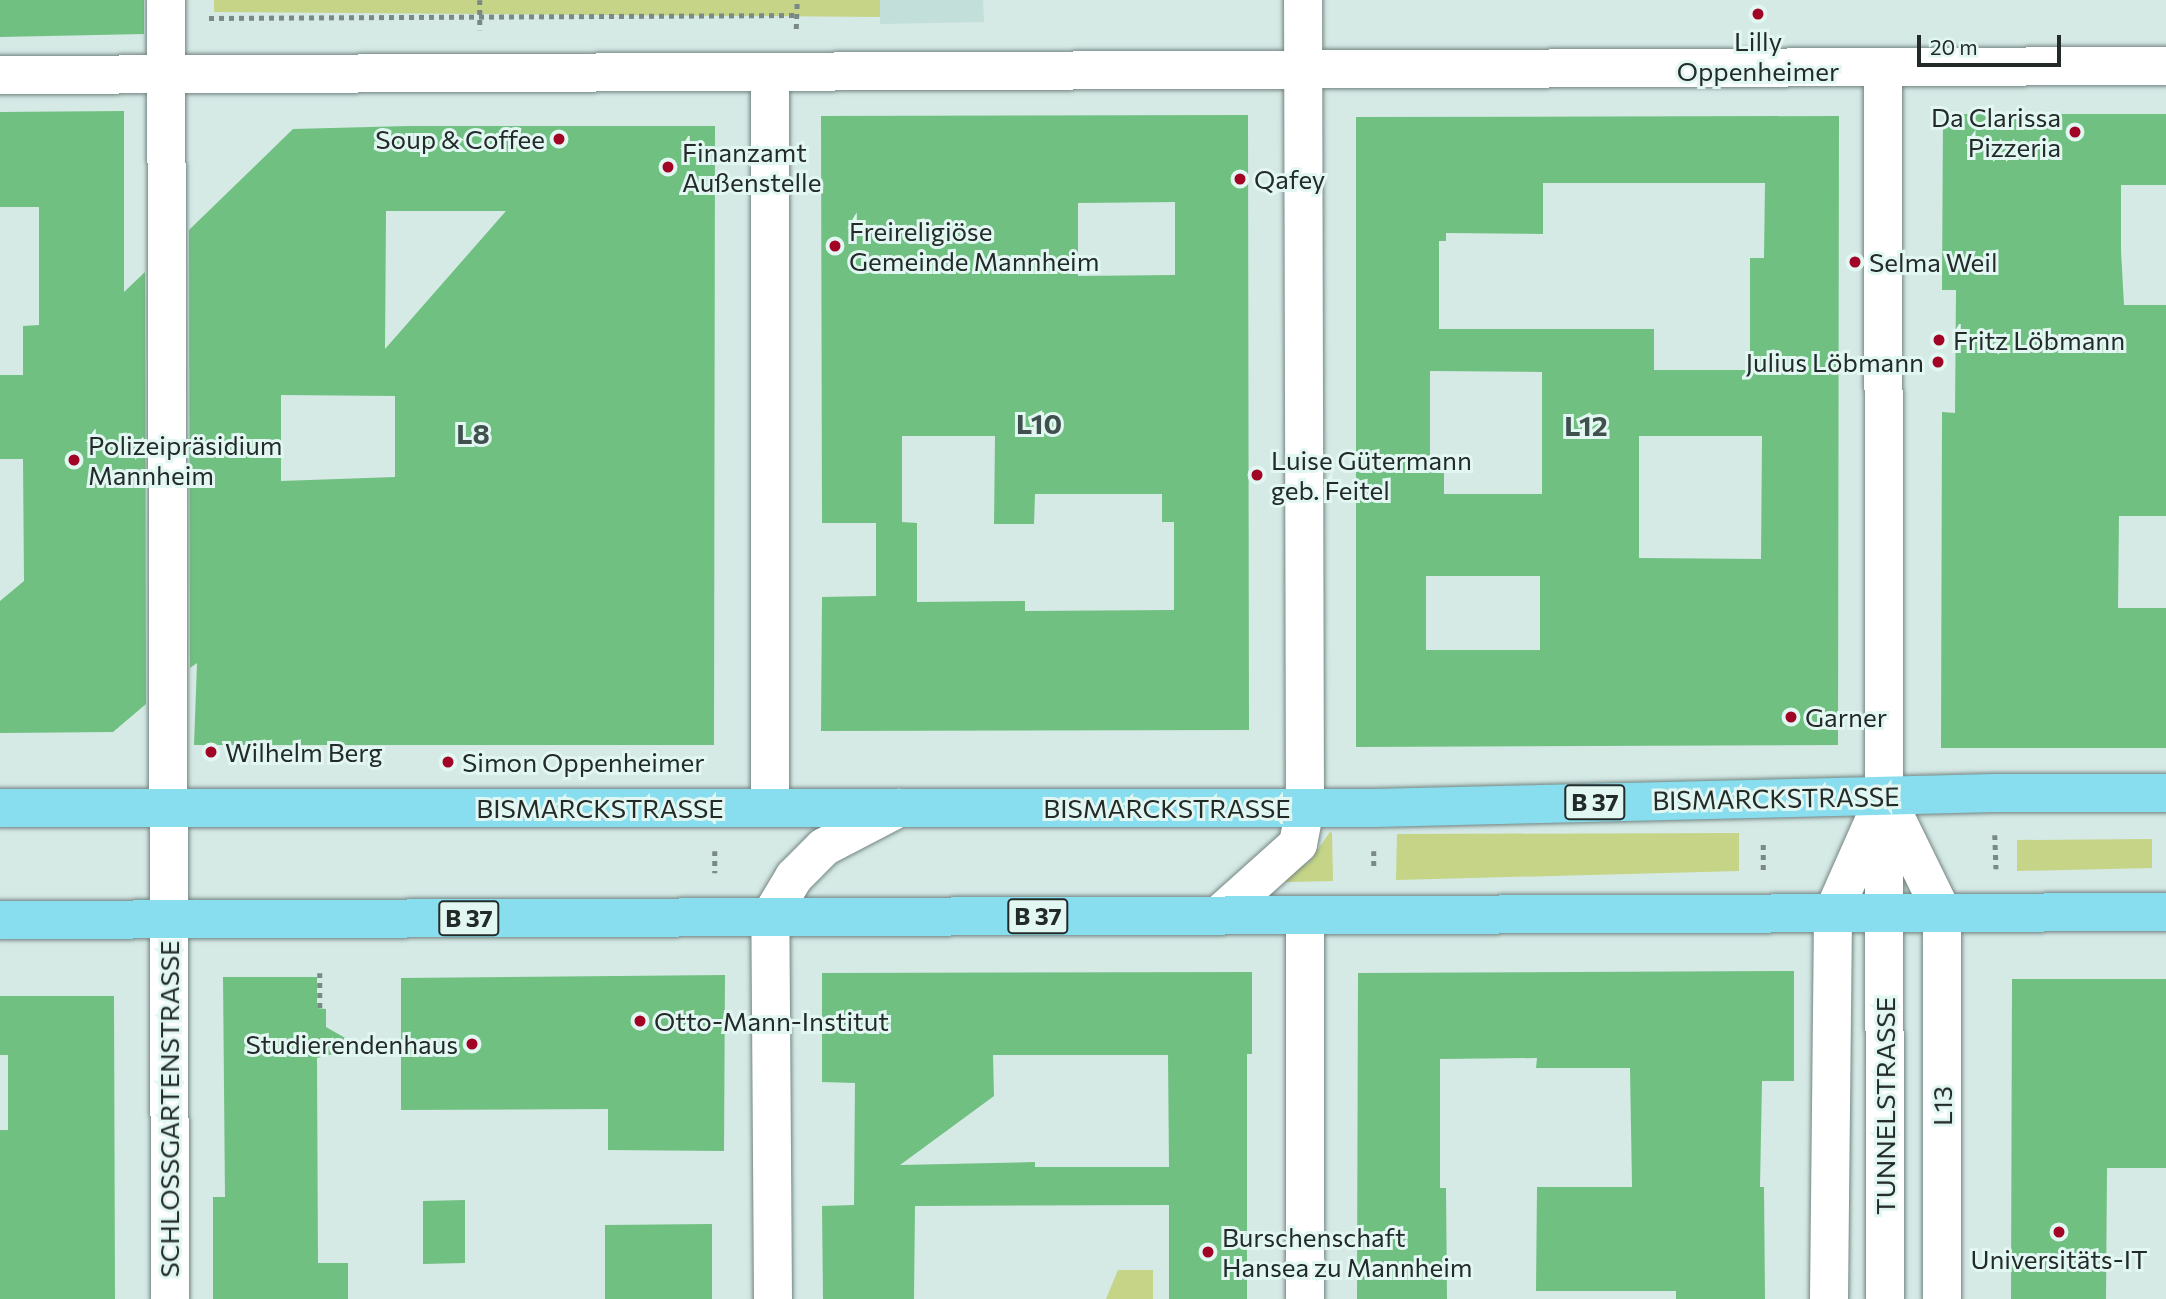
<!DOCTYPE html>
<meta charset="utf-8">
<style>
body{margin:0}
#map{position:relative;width:2166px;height:1299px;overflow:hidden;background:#d5e9e5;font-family:Commissioner,sans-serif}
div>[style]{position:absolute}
.built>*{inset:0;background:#c2dfd9}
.green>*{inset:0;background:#c5d486}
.building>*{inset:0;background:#70c081}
.path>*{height:4.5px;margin-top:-2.25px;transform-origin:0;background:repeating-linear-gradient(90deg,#7b8986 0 5px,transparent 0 10px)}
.roads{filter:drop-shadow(0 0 2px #738582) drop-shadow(0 0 2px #738582)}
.minor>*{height:38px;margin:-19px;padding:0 19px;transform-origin:19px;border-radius:19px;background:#fff}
.major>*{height:38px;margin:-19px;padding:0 19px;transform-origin:19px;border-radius:19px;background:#88deee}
.dots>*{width:19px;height:19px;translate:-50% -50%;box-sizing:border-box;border:4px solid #e2f6f2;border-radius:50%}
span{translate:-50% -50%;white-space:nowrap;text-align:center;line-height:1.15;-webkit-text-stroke:6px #e2f6f2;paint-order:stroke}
.shield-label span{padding:2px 5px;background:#e2f6f2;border:2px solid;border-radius:5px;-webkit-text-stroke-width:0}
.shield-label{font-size:24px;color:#232b29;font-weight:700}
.poi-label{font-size:26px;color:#232b29}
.right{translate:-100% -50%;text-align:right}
.left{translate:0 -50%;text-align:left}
.street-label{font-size:26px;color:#232b29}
.neighbourhood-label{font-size:28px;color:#3f504d;font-weight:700}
.scale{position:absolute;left:1917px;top:35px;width:144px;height:32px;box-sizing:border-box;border:4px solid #232b29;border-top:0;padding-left:9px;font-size:21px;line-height:24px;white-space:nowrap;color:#232b29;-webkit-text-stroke:5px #e2f6f2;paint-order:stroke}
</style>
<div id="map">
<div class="built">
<i style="clip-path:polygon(880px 0,983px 0,984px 22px,880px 24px)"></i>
</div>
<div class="green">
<i style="clip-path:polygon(214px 0,880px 0,880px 17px,214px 12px)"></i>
<i style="clip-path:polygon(1330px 832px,1332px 833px,1333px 881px,1286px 882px,1286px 877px,1309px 862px)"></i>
<i style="clip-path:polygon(1739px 833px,1739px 871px,1396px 880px,1397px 834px)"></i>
<i style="clip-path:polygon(2152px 839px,2152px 868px,2017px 871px,2017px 840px)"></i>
<i style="clip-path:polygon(1118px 1270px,1153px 1270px,1153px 1299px,1106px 1299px)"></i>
</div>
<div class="building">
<i style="clip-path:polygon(0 0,144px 0,144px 34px,0 37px)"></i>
<i style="clip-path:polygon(124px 111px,124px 292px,145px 272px,146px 704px,113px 732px,0 733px,0 601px,24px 581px,23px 459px,0 459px,0 375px,23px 375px,23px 326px,39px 325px,39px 207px,0 207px,0 112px)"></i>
<i style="clip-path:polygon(1943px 114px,2166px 114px,2166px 185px,2121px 185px,2121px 251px,2124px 305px,2166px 305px,2166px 516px,2119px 516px,2118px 608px,2166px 608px,2166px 748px,1941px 748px,1942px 412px,1955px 413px,1956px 290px,1942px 290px)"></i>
<i style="clip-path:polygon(evenodd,1248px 115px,1249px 730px,821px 731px,822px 597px,876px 596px,876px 523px,822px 523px,821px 116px,1248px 115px,1175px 202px,1175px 275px,1078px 276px,1078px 203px,1175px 202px,1248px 115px,902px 436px,995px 436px,994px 524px,1034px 524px,1035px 494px,1162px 494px,1162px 522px,1174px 522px,1174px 610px,1025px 611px,1025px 601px,917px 602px,917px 523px,902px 522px,902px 436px)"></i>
<i style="clip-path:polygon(evenodd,1839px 116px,1838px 745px,1356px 747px,1356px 117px,1839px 116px,1543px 183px,1765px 183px,1764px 258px,1750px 258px,1750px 370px,1654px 370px,1654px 329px,1439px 329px,1439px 241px,1446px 241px,1446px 233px,1543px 234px,1543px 183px,1839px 116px,1430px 371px,1542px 372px,1542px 494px,1444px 494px,1444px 464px,1430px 464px,1430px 371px,1839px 116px,1639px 436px,1762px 436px,1761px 559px,1639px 558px,1639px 436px,1839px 116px,1426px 576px,1540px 576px,1540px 650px,1426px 650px,1426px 576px)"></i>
<i style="clip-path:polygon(evenodd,409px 126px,715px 126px,714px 745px,194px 745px,197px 663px,190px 668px,189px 230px,293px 129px,409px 126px,386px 211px,506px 211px,385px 349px,386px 211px,409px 126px,281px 395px,395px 396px,395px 477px,281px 481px,281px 395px)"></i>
<i style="clip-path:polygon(1794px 971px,1794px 1081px,1762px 1081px,1760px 1187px,1764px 1187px,1765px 1299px,1676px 1299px,1676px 1291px,1536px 1291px,1537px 1187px,1632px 1187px,1630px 1068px,1536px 1068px,1537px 1058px,1440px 1059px,1440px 1188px,1446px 1188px,1447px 1299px,1357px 1299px,1358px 973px)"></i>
<i style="clip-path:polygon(evenodd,1252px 972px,1252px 1054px,1247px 1054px,1247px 1299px,1169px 1299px,1169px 1205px,915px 1206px,914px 1299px,823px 1299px,822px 1206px,854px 1205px,855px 1083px,822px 1082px,822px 973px,1252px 972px,993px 1055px,1168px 1055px,1169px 1167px,1035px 1167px,1035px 1162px,900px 1165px,994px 1096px,993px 1055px)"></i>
<i style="clip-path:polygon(725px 975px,724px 1151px,608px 1150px,608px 1109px,401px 1110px,401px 978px)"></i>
<i style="clip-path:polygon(223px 977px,317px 977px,317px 1008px,326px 1009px,326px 1027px,361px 1047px,317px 1058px,318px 1263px,348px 1263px,348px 1299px,213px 1299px,213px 1197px,225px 1197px)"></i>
<i style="clip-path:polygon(2012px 979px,2166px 979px,2166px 1168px,2107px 1168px,2106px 1299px,2011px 1299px)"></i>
<i style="clip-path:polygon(0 996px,114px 996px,115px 1299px,0 1299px,0 1130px,8px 1130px,8px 1055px,0 1055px)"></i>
<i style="clip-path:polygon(465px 1200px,465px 1263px,423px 1264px,423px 1201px)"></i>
<i style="clip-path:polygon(712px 1224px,712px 1299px,605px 1299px,605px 1225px)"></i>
</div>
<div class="path">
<i style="left:480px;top:0;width:30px;rotate:90deg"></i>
<i style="left:209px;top:18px;width:587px;rotate:-0.29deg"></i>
<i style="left:796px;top:29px;width:29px;rotate:-88deg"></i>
<i style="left:1995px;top:835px;width:34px;rotate:88deg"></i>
<i style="left:715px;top:851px;width:22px;rotate:90deg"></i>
<i style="left:1374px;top:851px;width:19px;rotate:90deg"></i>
<i style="left:1763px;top:870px;width:29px;rotate:-90deg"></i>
<i style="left:320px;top:973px;width:35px;rotate:90deg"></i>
</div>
<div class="roads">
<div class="minor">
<i style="left:166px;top:0;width:1299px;rotate:89.82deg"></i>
<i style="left:1883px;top:67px;width:1232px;rotate:89.91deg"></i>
<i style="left:770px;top:72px;width:736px;rotate:90deg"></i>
<i style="left:0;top:75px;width:2166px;rotate:-0.24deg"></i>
<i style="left:1889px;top:804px;width:120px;rotate:63.9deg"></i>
<i style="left:1942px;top:912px;width:387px;rotate:90deg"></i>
<i style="left:1219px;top:915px;width:106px;rotate:-41.9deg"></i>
<i style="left:1298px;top:844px;width:37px;rotate:-79deg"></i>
<i style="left:1305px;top:808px;width:808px;rotate:-90.14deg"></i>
<i style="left:1305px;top:915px;width:384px;rotate:90deg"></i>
<i style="left:773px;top:1299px;width:382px;rotate:-90.4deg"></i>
<i style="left:770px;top:917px;width:47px;rotate:-59deg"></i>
<i style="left:794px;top:877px;width:42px;rotate:-45deg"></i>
<i style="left:824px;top:847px;width:85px;rotate:-27.5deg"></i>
<i style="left:1829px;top:1299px;width:386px;rotate:-89.4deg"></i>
<i style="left:1833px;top:913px;width:116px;rotate:-66.1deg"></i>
</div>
<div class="major">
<i style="left:0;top:808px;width:1374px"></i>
<i style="left:1374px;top:808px;width:621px;rotate:-1.38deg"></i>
<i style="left:1995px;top:793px;width:171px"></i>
<i style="left:0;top:920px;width:2166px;rotate:-0.21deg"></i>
</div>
</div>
<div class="dots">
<i style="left:1758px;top:14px;background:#a20426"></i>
<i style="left:2075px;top:132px;background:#a20426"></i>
<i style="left:559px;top:139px;background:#a20426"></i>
<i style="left:668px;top:167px;background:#a20426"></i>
<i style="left:1240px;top:179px;background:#a20426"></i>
<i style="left:835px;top:246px;background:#a20426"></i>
<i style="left:1855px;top:262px;background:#a20426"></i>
<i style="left:1939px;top:340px;background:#a20426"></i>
<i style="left:1938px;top:362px;background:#a20426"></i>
<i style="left:74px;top:460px;background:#a20426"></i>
<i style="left:1257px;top:475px;background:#a20426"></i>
<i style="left:1791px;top:717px;background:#a20426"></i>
<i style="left:211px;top:752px;background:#a20426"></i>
<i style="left:448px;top:762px;background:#a20426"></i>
<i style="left:640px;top:1021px;background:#a20426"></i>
<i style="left:472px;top:1044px;background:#a20426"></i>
<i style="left:2059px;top:1232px;background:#a20426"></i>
<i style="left:1208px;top:1252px;background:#a20426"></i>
</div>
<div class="shield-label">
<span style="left:1595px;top:802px">B 37</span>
<span style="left:1038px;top:916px">B 37</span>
<span style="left:469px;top:918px">B 37</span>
</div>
<div class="poi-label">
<span style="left:1758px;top:56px">Lilly<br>Oppenheimer</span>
<span class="right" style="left:2061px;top:132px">Da Clarissa<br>Pizzeria</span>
<span class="right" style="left:545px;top:139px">Soup &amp; Coffee</span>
<span class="left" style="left:682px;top:167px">Finanzamt<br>Außenstelle</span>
<span class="left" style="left:1254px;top:179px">Qafey</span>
<span class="left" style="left:849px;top:246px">Freireligiöse<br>Gemeinde Mannheim</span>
<span class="left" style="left:1869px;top:262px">Selma Weil</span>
<span class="left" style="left:1953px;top:340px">Fritz Löbmann</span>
<span class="right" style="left:1924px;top:362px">Julius Löbmann</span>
<span class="left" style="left:88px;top:460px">Polizeipräsidium<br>Mannheim</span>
<span class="left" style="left:1271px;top:475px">Luise Gütermann<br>geb. Feitel</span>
<span class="left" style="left:1805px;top:717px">Garner</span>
<span class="left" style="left:225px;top:752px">Wilhelm Berg</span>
<span class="left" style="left:462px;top:762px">Simon Oppenheimer</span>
<span class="left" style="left:654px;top:1021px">Otto-Mann-Institut</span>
<span class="right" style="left:458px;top:1044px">Studierendenhaus</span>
<span class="left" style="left:1222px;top:1252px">Burschenschaft<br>Hansea zu Mannheim</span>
<span style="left:2059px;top:1259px">Universitäts-IT</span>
</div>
<div class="street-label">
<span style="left:1776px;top:798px;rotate:-1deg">BISMARCKSTRASSE</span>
<span style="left:600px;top:808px">BISMARCKSTRASSE</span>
<span style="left:1167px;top:808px">BISMARCKSTRASSE</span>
<span style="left:1885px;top:1106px;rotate:-90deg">TUNNELSTRASSE</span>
<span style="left:1942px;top:1106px;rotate:-90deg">L13</span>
<span style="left:169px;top:1109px;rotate:-90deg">SCHLOSSGARTENSTRASSE</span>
</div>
<div class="neighbourhood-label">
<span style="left:1039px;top:423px">L10</span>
<span style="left:1586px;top:425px">L12</span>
<span style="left:473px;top:433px">L8</span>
</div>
<div class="scale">20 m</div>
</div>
